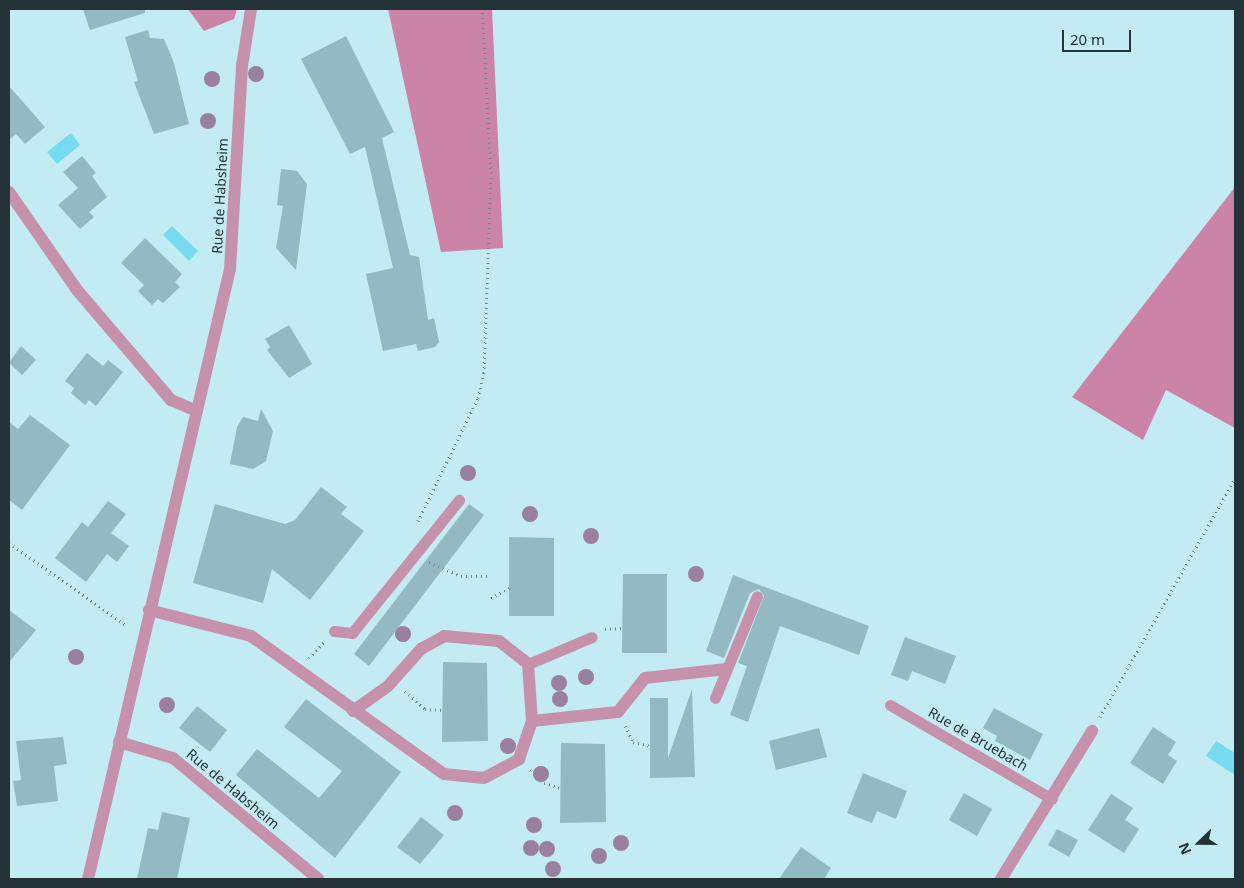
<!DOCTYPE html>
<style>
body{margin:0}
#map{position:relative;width:1244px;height:888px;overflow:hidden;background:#c3ebf4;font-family:"Noto Sans",sans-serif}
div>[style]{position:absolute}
.forest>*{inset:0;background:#cb84a8}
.water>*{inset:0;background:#76dbf1}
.building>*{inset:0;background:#93b9c3}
.path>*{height:3px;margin-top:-1.5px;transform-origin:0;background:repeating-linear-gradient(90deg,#6e888e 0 1px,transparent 0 5px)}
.service>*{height:11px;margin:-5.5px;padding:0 5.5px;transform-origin:5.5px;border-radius:5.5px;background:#c691ab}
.minor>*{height:12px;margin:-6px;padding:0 6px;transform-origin:6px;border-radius:6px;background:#c691ab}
.trees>*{width:16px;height:16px;margin:-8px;border-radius:50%;background:#9b7f9e}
span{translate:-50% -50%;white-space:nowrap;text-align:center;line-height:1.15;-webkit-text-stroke:4px #c3ebf4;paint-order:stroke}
.street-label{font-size:14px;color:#243337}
.frame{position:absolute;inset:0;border:10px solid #243337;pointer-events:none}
.north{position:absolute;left:1174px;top:818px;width:50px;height:50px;-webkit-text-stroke:4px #c3ebf4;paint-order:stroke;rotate:248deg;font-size:14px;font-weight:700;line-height:20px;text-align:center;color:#243337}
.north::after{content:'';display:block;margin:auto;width:18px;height:22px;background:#243337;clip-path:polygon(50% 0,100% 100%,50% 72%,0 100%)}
.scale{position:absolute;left:1062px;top:30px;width:69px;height:22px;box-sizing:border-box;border:2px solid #243337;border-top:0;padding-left:6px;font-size:15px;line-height:18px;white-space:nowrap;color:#243337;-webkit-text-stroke:4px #c3ebf4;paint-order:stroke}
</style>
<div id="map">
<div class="forest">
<i style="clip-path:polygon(188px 9px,237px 9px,234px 19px,204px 31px)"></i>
<i style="clip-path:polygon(388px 9px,492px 9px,503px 248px,441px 252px)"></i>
<i style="clip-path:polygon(1235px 187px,1235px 428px,1166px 390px,1143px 440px,1072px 397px)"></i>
</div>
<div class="water">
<i style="clip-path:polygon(71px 133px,80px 145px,57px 164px,47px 152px)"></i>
<i style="clip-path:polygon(172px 226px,198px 251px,189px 261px,163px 235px)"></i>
<i style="clip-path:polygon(1216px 741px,1235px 753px,1235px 775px,1206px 756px)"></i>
</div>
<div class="building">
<i style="clip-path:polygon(83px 9px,145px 9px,145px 13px,90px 30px)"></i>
<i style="clip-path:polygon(148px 30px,150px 38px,164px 39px,174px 63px,189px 124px,154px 134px,134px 82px,138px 81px,125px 37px)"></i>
<i style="clip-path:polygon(346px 36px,394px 132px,382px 138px,410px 255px,419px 257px,428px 320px,434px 318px,439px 342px,435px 347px,418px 351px,416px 344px,383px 351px,366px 274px,393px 268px,365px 147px,350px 154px,301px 59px)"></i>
<i style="clip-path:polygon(9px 86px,45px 127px,25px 144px,16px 134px,9px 140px)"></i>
<i style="clip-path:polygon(82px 156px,96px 173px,92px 176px,107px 197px,89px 212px,94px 217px,80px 229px,58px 205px,78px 188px,63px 172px)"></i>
<i style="clip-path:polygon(281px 169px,297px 171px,307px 184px,296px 270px,276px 248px,283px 206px,277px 205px)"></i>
<i style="clip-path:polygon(145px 238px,182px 274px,175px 282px,180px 287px,163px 303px,158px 299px,152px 305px,138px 291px,144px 285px,121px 263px)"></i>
<i style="clip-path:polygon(289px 325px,312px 364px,289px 378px,267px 350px,270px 347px,265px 339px)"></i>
<i style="clip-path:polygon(21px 346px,36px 360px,22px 375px,9px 363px)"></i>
<i style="clip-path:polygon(87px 353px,103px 366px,108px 360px,123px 372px,96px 406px,89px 400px,85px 405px,71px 393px,74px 388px,65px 381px)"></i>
<i style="clip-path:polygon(261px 409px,273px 431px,266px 461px,253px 469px,230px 464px,237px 427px,243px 417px,258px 421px)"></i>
<i style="clip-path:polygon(30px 415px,70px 445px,22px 510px,9px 500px,9px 422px,18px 429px)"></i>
<i style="clip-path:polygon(321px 487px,347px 507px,341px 514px,364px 531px,310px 600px,272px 569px,263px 603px,193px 583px,215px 504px,285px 524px,295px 520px)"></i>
<i style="clip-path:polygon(108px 501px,126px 514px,111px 533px,129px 546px,117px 562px,107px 554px,86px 582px,55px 558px,82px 522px,88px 527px)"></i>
<i style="clip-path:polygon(469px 504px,484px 515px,369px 666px,354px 654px)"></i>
<i style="clip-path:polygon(509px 537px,554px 538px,554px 616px,509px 616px)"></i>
<i style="clip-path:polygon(623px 574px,667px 574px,667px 653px,622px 653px)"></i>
<i style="clip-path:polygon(733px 575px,869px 626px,859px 655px,780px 626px,748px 722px,730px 715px,747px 666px,738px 663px,764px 596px,759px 589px,750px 593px,724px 658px,706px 651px)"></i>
<i style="clip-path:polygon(9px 610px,36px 630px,9px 662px)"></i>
<i style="clip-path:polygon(905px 637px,956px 656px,945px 684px,912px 671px,908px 681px,891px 675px)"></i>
<i style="clip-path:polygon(443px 662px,487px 663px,488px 741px,442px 742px)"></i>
<i style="clip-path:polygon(692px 689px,695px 777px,650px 778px,650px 698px,668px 698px,668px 758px)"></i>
<i style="clip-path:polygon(306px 699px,401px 772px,335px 858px,236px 775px,257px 749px,319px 798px,342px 771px,284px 727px)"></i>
<i style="clip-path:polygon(197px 706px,227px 730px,210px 752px,179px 728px)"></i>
<i style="clip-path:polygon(994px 708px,1043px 734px,1030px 760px,995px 741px,997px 736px,983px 728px)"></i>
<i style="clip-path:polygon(1153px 727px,1176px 742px,1168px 755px,1177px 761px,1163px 784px,1130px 763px)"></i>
<i style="clip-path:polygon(819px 728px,827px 757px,776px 770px,769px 741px)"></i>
<i style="clip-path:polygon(63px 737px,67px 764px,54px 766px,58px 801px,17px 806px,13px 781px,21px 780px,16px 741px)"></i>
<i style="clip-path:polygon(561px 743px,605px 744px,606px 822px,560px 823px)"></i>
<i style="clip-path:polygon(863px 773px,907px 791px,896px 819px,877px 811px,872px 823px,847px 813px)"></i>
<i style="clip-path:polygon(964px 793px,992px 809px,977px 836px,949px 820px)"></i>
<i style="clip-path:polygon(1111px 794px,1133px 808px,1125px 820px,1139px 829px,1124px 853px,1088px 830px)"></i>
<i style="clip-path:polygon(162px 812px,190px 818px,177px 879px,137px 879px,148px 828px,158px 830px)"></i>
<i style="clip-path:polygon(421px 817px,444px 835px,420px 864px,397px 847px)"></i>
<i style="clip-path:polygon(1057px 829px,1078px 840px,1069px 857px,1048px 845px)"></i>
<i style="clip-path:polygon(801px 847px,831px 868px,824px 879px,779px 879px)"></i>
</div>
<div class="path">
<i style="left:418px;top:521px;width:137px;rotate:-64deg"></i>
<i style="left:478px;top:398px;width:26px;rotate:-77deg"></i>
<i style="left:484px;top:373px;width:200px;rotate:-88deg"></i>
<i style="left:491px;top:173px;width:164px;rotate:-93.1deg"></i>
<i style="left:9px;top:543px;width:144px;rotate:35.1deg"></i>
<i style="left:429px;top:562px;width:35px;rotate:24deg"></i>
<i style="left:461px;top:576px;width:29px"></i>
<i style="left:491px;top:598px;width:21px;rotate:-29deg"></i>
<i style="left:605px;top:629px;width:18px;rotate:-3deg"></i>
<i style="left:309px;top:658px;width:22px;rotate:-47deg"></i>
<i style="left:405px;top:691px;width:27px;rotate:42deg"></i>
<i style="left:425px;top:709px;width:18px;rotate:3deg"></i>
<i style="left:1100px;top:717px;width:274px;rotate:-60.5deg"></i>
<i style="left:625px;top:726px;width:18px;rotate:63deg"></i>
<i style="left:633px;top:742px;width:17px;rotate:13deg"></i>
<i style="left:530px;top:770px;width:19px;rotate:43deg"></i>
<i style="left:544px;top:783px;width:18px;rotate:16deg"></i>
</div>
<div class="service">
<i style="left:334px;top:631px;width:18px;rotate:6deg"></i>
<i style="left:352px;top:633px;width:171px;rotate:-51.2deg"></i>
<i style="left:528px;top:664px;width:69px;rotate:-22.9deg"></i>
<i style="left:715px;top:698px;width:110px;rotate:-67.6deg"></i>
<i style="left:890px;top:705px;width:187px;rotate:30.1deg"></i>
</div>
<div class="minor">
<i style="left:9px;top:192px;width:119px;rotate:55.2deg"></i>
<i style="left:77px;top:290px;width:145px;rotate:49.5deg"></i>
<i style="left:171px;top:400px;width:28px;rotate:23deg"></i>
<i style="left:149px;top:610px;width:105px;rotate:14.3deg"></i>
<i style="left:251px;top:636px;width:237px;rotate:35.6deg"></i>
<i style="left:444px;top:774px;width:40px;rotate:5.7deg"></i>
<i style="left:484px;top:778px;width:40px;rotate:-28deg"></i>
<i style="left:519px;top:759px;width:40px;rotate:-71.1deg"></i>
<i style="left:532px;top:721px;width:86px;rotate:-6deg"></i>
<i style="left:618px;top:712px;width:43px;rotate:-51.5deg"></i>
<i style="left:645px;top:678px;width:82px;rotate:-6.3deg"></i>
<i style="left:353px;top:711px;width:43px;rotate:-35.5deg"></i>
<i style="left:388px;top:686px;width:50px;rotate:-48.3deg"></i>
<i style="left:421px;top:649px;width:26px;rotate:-29deg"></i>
<i style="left:444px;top:636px;width:55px;rotate:5.2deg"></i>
<i style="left:499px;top:641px;width:37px;rotate:38deg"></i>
<i style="left:528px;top:664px;width:57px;rotate:86deg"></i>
<i style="left:119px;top:742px;width:56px;rotate:16.5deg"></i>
<i style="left:173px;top:758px;width:189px;rotate:39.8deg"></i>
<i style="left:88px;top:879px;width:626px;rotate:-76.9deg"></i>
<i style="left:230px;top:269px;width:203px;rotate:-86.6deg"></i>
<i style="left:242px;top:66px;width:58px;rotate:-81deg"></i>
<i style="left:1001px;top:879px;width:174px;rotate:-58.4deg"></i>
</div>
<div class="trees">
<i style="left:256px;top:74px"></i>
<i style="left:212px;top:79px"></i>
<i style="left:208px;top:121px"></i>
<i style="left:468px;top:473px"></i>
<i style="left:530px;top:514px"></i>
<i style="left:591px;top:536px"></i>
<i style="left:696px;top:574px"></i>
<i style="left:403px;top:634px"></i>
<i style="left:76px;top:657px"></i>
<i style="left:586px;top:677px"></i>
<i style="left:559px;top:683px"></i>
<i style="left:560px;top:699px"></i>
<i style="left:167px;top:705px"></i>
<i style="left:508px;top:746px"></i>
<i style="left:541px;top:774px"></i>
<i style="left:455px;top:813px"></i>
<i style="left:534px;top:825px"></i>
<i style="left:621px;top:843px"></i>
<i style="left:531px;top:848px"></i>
<i style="left:547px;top:849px"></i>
<i style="left:599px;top:856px"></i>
<i style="left:553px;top:869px"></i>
</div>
<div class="street-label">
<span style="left:220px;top:196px;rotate:-87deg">Rue de Habsheim</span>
<span style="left:978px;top:739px;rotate:30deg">Rue de Bruebach</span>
<span style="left:233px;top:789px;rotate:40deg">Rue de Habsheim</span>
</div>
<div class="frame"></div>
<div class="north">N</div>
<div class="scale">20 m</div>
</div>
